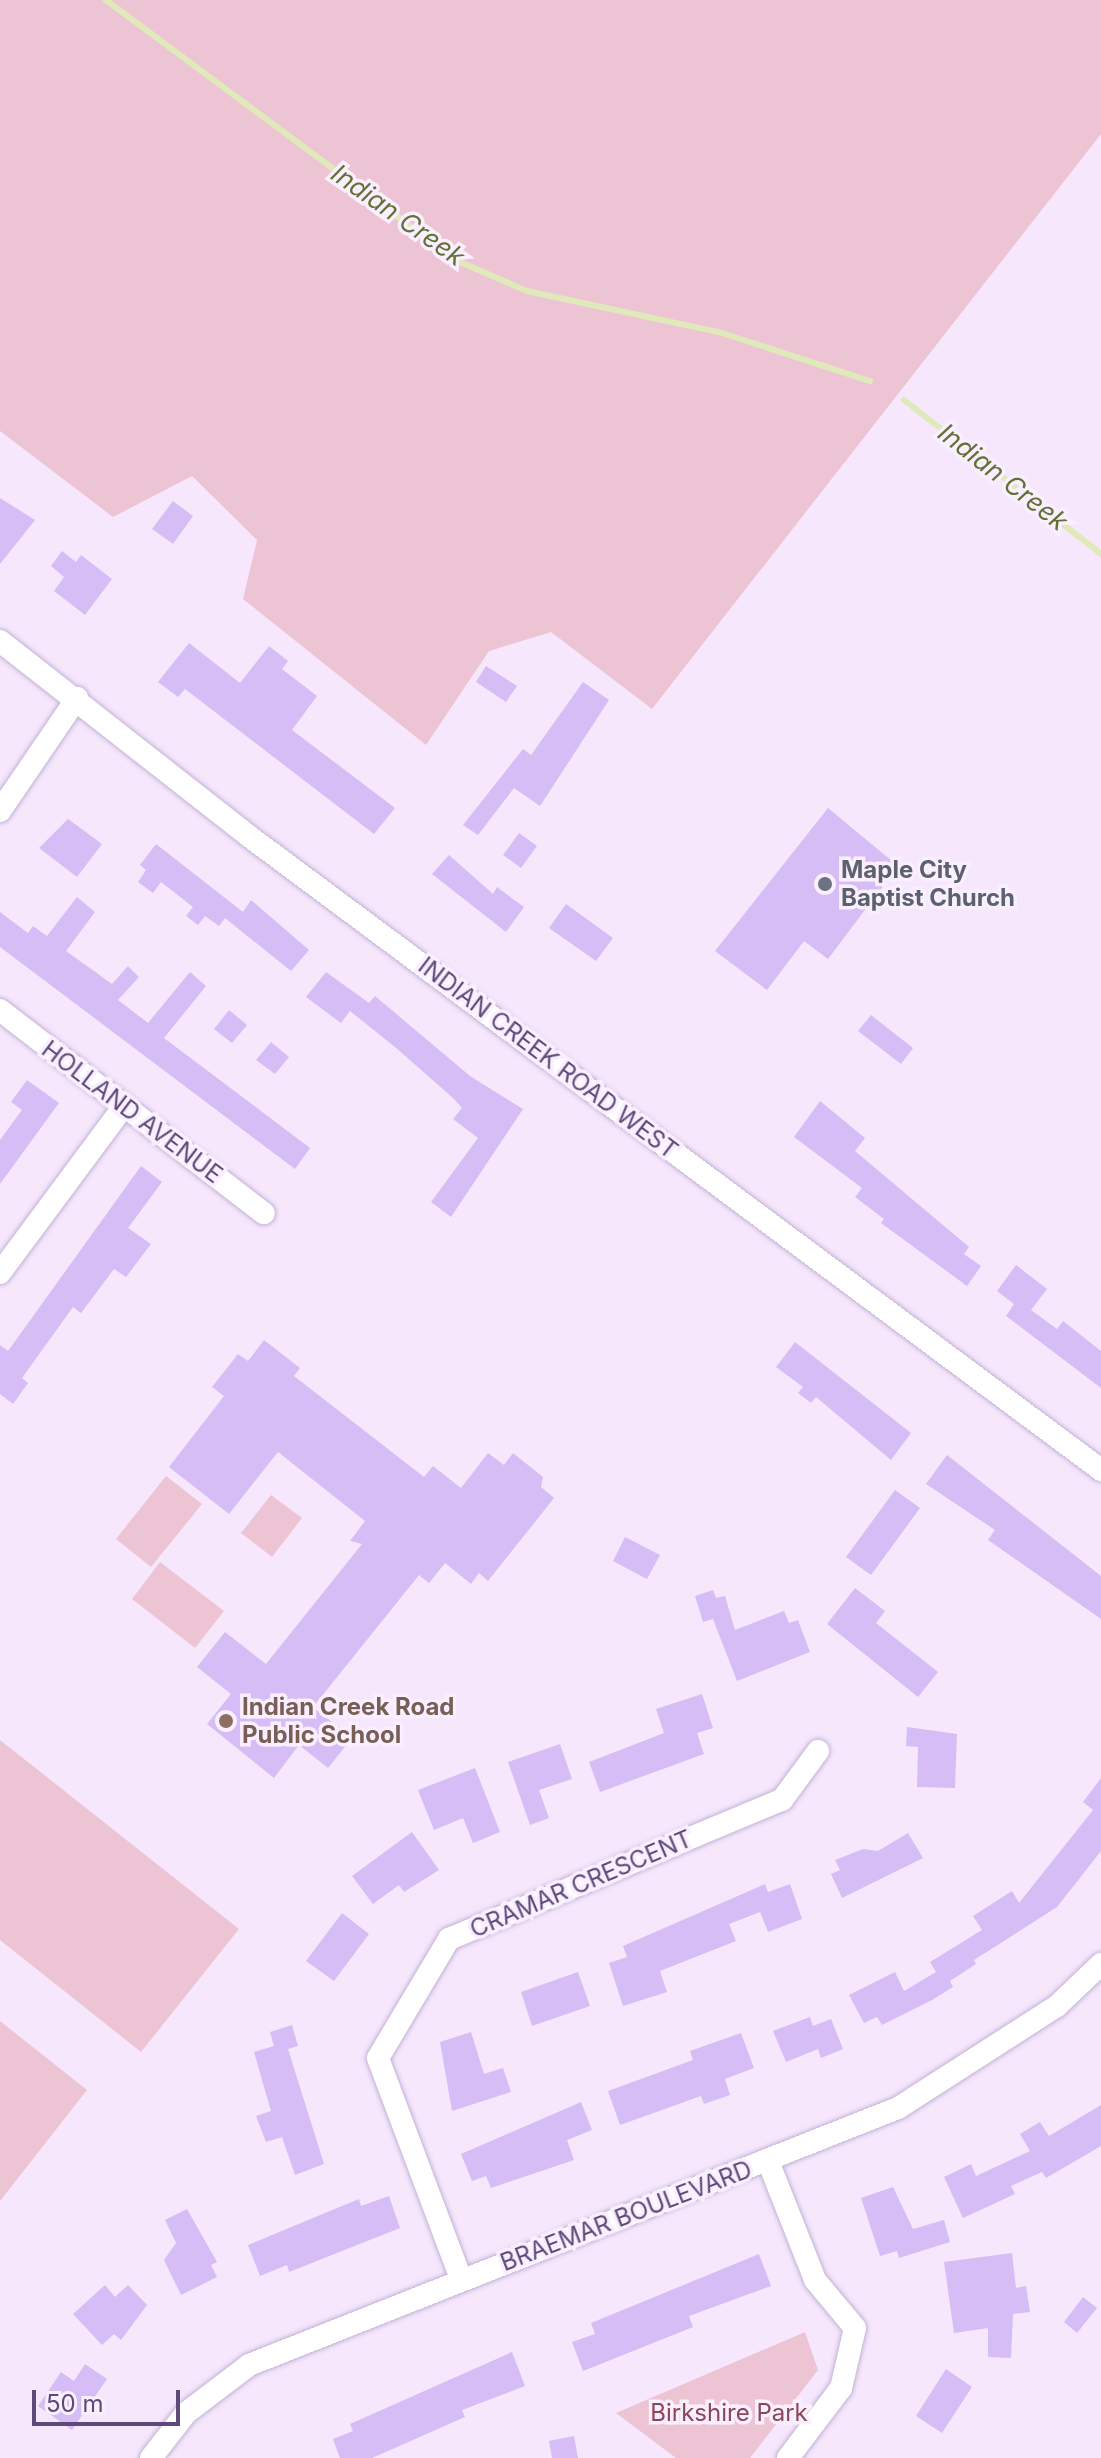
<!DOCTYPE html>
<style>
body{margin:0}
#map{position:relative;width:1101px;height:2458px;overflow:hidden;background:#f6e7fd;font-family:Inter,sans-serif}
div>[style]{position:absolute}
.green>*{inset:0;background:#edc4d3}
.stream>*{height:6px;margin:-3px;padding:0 3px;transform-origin:3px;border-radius:3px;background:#e0e9ba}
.building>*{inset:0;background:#d6bdf5}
.roads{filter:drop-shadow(0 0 2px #c3b2d5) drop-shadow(0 0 2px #c3b2d5)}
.minor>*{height:22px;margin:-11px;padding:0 11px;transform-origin:11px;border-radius:11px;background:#fff}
.dots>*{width:22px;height:22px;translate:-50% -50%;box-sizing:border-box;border:4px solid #faefff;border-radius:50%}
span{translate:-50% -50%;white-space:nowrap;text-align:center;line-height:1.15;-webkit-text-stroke:7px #faefff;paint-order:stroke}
.worship-label{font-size:24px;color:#5b616d;font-weight:700}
.left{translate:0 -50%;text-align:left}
.street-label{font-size:24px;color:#5d4a79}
.education-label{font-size:24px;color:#785e54;font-weight:700}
.park-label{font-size:24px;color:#8c4657}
.water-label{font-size:26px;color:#647136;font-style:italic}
.scale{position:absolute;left:32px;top:2390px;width:148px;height:36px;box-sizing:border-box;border:4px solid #5d4a79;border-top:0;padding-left:10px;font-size:24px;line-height:28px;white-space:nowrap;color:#5d4a79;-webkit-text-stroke:6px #faefff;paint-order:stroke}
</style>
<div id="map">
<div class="green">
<i style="clip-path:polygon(0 0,1101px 0,1101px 134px,652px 709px,551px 632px,489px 651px,426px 745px,243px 599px,257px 540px,192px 476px,113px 517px,0 431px)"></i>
<i style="clip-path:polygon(166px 1476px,202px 1504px,151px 1567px,116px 1539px)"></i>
<i style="clip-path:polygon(271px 1495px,302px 1518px,272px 1557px,241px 1533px)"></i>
<i style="clip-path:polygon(160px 1562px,224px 1611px,195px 1648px,132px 1599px)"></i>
<i style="clip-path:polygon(0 1740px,239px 1929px,141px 2052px,0 1940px)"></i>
<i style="clip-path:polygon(0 2021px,87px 2090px,0 2201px)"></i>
<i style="clip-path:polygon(805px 2332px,818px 2370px,750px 2458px,676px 2458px,616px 2413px)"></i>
</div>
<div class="stream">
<i style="left:106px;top:0;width:438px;rotate:36.6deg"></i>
<i style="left:458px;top:261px;width:75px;rotate:23.5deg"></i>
<i style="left:527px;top:291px;width:196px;rotate:12.1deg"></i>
<i style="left:719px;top:332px;width:159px;rotate:18deg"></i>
<i style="left:904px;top:400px;width:250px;rotate:38deg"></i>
</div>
<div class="building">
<i style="clip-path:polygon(0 498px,35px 520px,0 564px)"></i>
<i style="clip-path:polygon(173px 501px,193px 516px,173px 544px,152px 529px)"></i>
<i style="clip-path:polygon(62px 551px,76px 562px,81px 555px,112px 579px,85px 615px,54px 591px,64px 577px,51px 566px)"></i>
<i style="clip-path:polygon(189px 643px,240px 683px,269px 646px,288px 661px,282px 669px,317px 696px,292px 730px,395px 808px,374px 834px,185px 689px,178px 697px,158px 682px)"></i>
<i style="clip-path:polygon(486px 666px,517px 686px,506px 702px,476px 682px)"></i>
<i style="clip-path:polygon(583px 682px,609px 700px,540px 806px,514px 788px,478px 835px,463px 825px,523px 749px,531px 755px)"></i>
<i style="clip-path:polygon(828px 808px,898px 866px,828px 959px,804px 941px,767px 990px,715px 951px)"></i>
<i style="clip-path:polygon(68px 819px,102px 844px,77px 877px,39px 848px)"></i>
<i style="clip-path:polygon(519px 833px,537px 846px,521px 868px,503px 855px)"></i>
<i style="clip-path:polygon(156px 844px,243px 912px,251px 900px,309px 950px,291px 971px,225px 918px,219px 926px,205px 916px,198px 925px,186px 916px,193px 907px,161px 882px,153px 893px,138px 882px,146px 870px,140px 865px)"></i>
<i style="clip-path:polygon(449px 855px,493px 894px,497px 887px,524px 907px,506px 932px,432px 874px)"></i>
<i style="clip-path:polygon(77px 897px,95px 912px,66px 951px,112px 984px,128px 966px,139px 977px,118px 1000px,148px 1023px,190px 972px,206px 986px,164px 1038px,310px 1148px,295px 1169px,0 947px,0 912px,28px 933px,33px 926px,47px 936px)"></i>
<i style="clip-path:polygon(566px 904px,613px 938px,596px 961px,549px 928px)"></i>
<i style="clip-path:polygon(326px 972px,369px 1003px,375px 996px,470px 1076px,523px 1109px,451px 1217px,431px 1202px,478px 1138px,453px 1119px,462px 1108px,453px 1098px,395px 1047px,350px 1011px,341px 1023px,306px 997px)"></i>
<i style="clip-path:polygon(229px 1010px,247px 1025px,232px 1043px,214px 1029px)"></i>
<i style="clip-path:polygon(871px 1015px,913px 1048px,901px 1064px,858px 1031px)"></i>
<i style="clip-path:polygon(271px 1042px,289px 1057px,275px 1074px,256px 1060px)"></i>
<i style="clip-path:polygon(27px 1080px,59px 1103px,0 1184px,0 1140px,22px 1110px,11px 1102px)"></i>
<i style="clip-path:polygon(820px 1101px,865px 1138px,855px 1151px,969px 1247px,964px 1254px,981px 1266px,967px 1286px,881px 1223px,884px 1219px,855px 1197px,862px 1188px,794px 1137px)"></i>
<i style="clip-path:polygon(141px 1166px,162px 1182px,128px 1228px,151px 1244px,126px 1277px,114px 1269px,81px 1313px,73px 1307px,22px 1378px,28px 1383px,13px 1404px,0 1394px,0 1345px,8px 1351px)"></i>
<i style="clip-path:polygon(1016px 1265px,1047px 1289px,1031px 1310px,1057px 1329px,1063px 1321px,1101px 1351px,1101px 1388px,1006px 1316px,1014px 1304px,997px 1291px)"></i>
<i style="clip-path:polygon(264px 1340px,300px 1368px,294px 1376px,424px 1477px,433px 1466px,461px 1488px,488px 1453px,504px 1465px,513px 1453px,543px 1477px,541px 1487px,554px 1498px,488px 1581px,479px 1573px,471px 1584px,445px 1563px,429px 1583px,419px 1575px,313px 1707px,352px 1738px,328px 1768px,299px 1745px,274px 1778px,207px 1724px,231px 1694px,197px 1667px,225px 1632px,266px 1664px,362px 1544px,350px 1541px,365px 1521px,278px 1452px,229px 1514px,169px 1467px,224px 1396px,212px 1387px,238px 1354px,248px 1361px)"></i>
<i style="clip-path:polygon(795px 1342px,911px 1433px,891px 1460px,816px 1397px,811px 1403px,798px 1393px,803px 1387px,776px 1367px)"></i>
<i style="clip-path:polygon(947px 1455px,1101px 1576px,1101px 1619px,988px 1540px,995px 1530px,926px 1484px)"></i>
<i style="clip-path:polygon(895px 1490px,920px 1508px,871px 1575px,846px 1557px)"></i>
<i style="clip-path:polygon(625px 1537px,660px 1555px,647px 1579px,613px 1561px)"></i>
<i style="clip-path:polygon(855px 1588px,885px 1611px,876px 1623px,938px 1672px,918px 1697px,827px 1624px)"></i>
<i style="clip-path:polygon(713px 1590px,716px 1598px,725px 1596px,735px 1630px,784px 1611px,789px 1623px,798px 1620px,810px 1652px,737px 1681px,713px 1619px,703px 1622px,695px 1596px)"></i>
<i style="clip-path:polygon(702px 1694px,713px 1728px,697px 1733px,704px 1754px,600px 1792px,589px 1762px,664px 1733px,656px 1709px)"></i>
<i style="clip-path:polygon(907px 1727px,957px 1734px,955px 1788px,917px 1787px,918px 1747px,906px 1746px)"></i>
<i style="clip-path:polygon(560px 1744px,572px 1779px,539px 1790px,549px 1818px,530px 1825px,508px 1762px)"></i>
<i style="clip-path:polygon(475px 1768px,500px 1832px,473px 1843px,463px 1818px,434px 1830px,418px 1790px)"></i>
<i style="clip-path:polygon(1101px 1778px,1101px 1851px,1057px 1907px,974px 1960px,976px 1964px,950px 1981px,953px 1987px,932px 2000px,882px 2025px,877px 2017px,864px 2023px,849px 1995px,895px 1972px,904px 1991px,936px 1972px,930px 1962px,982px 1930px,973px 1916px,1012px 1891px,1019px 1903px,1093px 1810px,1083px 1802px)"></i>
<i style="clip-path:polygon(412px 1832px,439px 1870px,404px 1892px,399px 1885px,373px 1904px,352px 1876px)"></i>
<i style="clip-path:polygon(908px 1833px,923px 1858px,842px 1898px,831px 1874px,840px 1870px,835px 1860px,863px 1849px,878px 1851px)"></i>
<i style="clip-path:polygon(765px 1884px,768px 1892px,790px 1884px,802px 1919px,768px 1932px,760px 1912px,729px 1924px,736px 1941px,660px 1971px,667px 1992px,623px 2006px,609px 1963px,627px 1957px,623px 1946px)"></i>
<i style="clip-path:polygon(342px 1913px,369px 1934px,334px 1981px,306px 1961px)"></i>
<i style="clip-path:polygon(578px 1972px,590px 2006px,532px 2026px,521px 1992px)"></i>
<i style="clip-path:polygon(810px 2017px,813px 2026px,831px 2019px,843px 2049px,821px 2058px,818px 2049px,786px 2062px,773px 2031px)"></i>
<i style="clip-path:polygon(292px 2025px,298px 2046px,288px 2049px,324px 2164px,295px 2175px,282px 2137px,266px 2142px,256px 2116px,271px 2111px,254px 2052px,274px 2046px,270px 2032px)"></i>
<i style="clip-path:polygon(471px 2032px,484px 2074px,503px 2068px,511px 2092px,452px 2111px,440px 2042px)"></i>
<i style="clip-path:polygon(741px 2033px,754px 2068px,725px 2079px,730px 2095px,704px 2104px,701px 2096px,620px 2125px,608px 2091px,693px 2060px,690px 2051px)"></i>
<i style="clip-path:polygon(581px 2102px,592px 2130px,567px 2140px,574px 2160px,491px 2188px,486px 2176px,472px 2181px,461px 2154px)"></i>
<i style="clip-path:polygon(1101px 2105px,1101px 2146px,1046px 2178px,1042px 2172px,1011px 2186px,1015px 2194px,963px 2218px,944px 2177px,971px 2164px,976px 2176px,1030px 2151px,1020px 2134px,1040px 2122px,1049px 2136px)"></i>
<i style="clip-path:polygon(893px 2187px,913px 2229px,944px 2220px,950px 2242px,899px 2258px,897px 2251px,880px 2256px,861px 2198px)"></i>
<i style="clip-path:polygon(389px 2196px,400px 2228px,289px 2272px,287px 2265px,260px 2276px,248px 2245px,359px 2199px,361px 2206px)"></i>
<i style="clip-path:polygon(187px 2209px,217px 2262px,211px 2265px,217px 2277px,181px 2295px,164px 2260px,176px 2243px,165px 2220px)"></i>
<i style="clip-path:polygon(1012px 2253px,1016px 2288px,1026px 2286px,1030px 2312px,1013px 2314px,1011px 2358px,988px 2357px,988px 2328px,954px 2333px,944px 2262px)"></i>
<i style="clip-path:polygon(759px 2254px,771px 2286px,689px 2316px,693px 2327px,583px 2371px,572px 2342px,595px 2334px,591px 2323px)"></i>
<i style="clip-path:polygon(105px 2285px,115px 2297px,128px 2285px,147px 2305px,121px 2340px,114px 2334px,102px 2345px,73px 2314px)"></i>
<i style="clip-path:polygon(1083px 2297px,1097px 2308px,1077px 2333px,1064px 2322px)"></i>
<i style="clip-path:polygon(512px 2352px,525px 2386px,462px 2410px,465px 2417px,372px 2458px,340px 2458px,333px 2439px,353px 2431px,350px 2424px)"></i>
<i style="clip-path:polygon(85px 2364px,107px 2379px,72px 2430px,38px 2406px,61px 2372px,74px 2381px)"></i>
<i style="clip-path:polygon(946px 2369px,972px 2387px,942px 2433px,916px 2416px)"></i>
<i style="clip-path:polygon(574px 2436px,578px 2458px,552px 2458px,549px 2441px)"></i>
</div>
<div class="roads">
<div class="minor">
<i style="left:0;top:641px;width:318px;rotate:38.1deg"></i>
<i style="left:250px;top:837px;width:1061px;rotate:36.64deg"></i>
<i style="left:0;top:811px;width:137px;rotate:-55.7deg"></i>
<i style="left:0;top:1010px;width:333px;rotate:37.6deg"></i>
<i style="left:0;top:1273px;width:208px;rotate:-53.4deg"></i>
<i style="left:768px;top:2161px;width:128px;rotate:68.4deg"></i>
<i style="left:815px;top:2280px;width:62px;rotate:50.2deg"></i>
<i style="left:855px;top:2328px;width:62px;rotate:103.1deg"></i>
<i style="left:841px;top:2388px;width:88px;rotate:127.1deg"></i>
<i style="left:461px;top:2279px;width:236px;rotate:-110.6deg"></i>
<i style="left:378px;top:2058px;width:139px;rotate:-59.2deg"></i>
<i style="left:449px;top:1939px;width:361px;rotate:-22.7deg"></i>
<i style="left:782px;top:1800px;width:61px;rotate:-53.7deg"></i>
<i style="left:151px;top:2458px;width:57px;rotate:-52.1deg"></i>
<i style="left:186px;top:2413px;width:79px;rotate:-37.3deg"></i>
<i style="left:249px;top:2365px;width:698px;rotate:-21.6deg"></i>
<i style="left:898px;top:2108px;width:189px;rotate:-32.7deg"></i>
<i style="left:1057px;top:2006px;width:61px;rotate:-43.7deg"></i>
</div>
</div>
<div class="dots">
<i style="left:825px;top:884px;background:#6b7280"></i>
<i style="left:226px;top:1721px;background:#8d6e63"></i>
</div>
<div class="worship-label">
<span class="left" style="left:841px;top:884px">Maple City<br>Baptist Church</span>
</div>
<div class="street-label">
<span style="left:548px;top:1058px;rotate:37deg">INDIAN CREEK ROAD WEST</span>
<span style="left:132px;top:1112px;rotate:37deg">HOLLAND AVENUE</span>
<span style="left:581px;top:1884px;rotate:-23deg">CRAMAR CRESCENT</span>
<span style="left:626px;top:2216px;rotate:-21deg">BRAEMAR BOULEVARD</span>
</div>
<div class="education-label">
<span class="left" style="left:242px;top:1721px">Indian Creek Road<br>Public School</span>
</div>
<div class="park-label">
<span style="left:729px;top:2413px">Birkshire Park</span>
</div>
<div class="water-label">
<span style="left:398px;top:215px;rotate:35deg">Indian Creek</span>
<span style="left:1003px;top:477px;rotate:38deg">Indian Creek</span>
</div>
<div class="scale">50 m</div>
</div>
